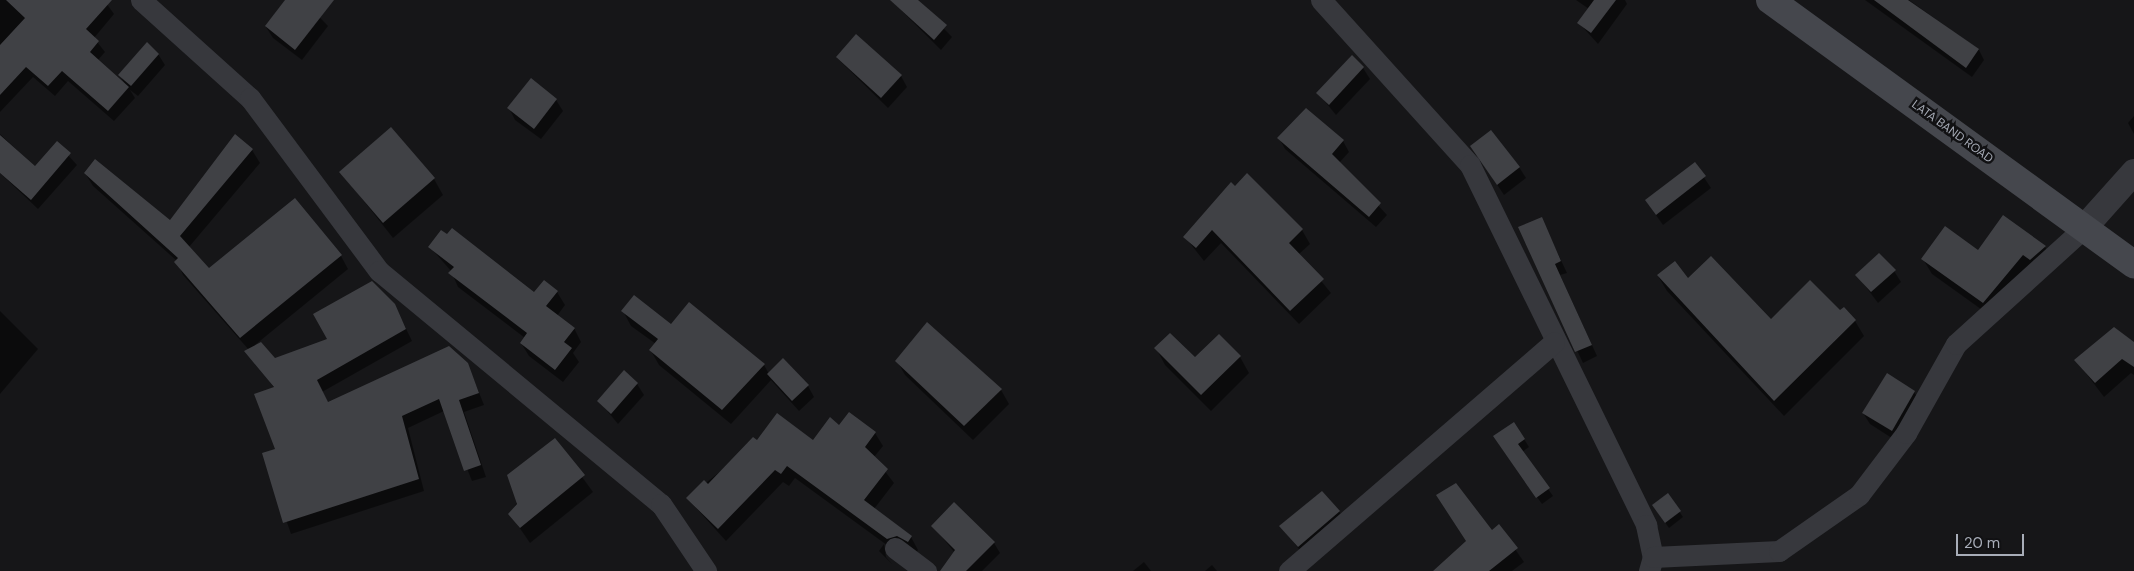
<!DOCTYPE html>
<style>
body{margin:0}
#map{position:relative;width:2134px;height:571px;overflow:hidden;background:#161618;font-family:"DM Sans",sans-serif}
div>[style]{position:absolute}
.shadow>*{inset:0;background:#0007}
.building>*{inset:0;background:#404145}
.minor>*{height:21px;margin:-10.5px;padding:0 10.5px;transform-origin:10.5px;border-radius:10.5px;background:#37383d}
.tertiary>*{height:26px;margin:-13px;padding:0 13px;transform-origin:13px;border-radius:13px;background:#37383d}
.secondary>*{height:28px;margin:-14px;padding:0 14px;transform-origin:14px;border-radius:14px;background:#45474d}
span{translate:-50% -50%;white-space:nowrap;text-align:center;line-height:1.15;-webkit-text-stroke:5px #111113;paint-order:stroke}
.street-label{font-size:12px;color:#a8adb8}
.scale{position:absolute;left:1956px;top:534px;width:68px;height:22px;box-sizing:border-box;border:2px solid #a8adb8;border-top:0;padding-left:6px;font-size:15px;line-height:18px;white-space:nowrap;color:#a8adb8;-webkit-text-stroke:4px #111113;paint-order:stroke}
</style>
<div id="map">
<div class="shadow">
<i style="clip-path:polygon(0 0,104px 0,114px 14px,94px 38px,105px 52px,97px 61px,125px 84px,120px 75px,158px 54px,165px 65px,138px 96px,130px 90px,135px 98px,114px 121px,68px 81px,55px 96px,33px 77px,0 112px)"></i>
<i style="clip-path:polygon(287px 0,303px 0,328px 26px,302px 60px,273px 38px,266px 27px)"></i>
<i style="clip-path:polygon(916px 0,952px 37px,941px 50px,892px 1px)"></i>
<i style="clip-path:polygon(1576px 0,1625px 0,1627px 4px,1598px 44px,1579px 23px,1589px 9px)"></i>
<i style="clip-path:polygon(1865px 0,1909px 0,1979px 50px,1984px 60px,1972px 77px)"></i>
<i style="clip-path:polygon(837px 58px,901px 76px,907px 87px,888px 108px)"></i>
<i style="clip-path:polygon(1363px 68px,1370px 79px,1336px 115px,1318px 93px)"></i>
<i style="clip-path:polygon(556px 100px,563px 111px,541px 139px,515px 120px,509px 108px)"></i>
<i style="clip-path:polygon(2134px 116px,2134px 134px,2128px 123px)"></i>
<i style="clip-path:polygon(0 134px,36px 168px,57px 143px,77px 165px,38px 209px,0 173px)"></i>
<i style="clip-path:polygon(1279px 138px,1343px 141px,1349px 152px,1339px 163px,1387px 215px,1376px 227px,1285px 149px)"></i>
<i style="clip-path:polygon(1472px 147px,1519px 167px,1526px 178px,1504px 195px)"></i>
<i style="clip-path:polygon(252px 150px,260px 163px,189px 247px,209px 270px,341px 256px,348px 269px,255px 345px,275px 360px,329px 340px,394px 304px,412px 341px,322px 392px,328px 403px,468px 365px,484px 405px,464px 412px,486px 477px,472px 481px,444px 411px,408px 428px,424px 491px,291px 534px,263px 454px,276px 450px,274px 388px,249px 350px,183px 275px,177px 261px,93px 186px,85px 173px,170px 221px)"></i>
<i style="clip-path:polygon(1695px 164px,1711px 188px,1663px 225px,1646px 201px)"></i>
<i style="clip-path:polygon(341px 172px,434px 179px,443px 195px,393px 238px)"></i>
<i style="clip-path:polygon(1231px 184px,1302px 230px,1310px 244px,1299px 254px,1331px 293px,1299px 324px,1221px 243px,1204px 261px,1185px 237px)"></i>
<i style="clip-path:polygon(1541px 218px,1567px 273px,1560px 275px,1597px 356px,1583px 363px,1520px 228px)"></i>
<i style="clip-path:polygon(430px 247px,535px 294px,557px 292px,565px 305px,557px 316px,574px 328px,581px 342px,573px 353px,579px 362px,563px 382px,529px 356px,521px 343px,525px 338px,458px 287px,451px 271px)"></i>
<i style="clip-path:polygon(2045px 247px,2053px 262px,1992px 317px,1932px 274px,1923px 259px)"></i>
<i style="clip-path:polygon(1894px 271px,1901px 282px,1878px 303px,1857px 275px)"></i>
<i style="clip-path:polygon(1658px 276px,1688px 279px,1770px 321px,1840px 312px,1855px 321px,1864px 336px,1784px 416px,1667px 291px)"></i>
<i style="clip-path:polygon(0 311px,38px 349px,0 394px)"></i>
<i style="clip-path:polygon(623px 311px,764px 365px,769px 374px,808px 386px,814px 397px,799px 411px,771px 380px,731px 424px,659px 365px,651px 351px,656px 344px,631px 326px)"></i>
<i style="clip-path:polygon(2134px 343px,2134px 375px,2131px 373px,2104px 397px,2076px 360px)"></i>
<i style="clip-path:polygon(1156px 348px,1195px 359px,1240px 357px,1249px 373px,1211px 411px,1165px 365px)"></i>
<i style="clip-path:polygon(897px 361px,1001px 390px,1009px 404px,973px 440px,905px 375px)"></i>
<i style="clip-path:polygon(637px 384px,644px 395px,618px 424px,599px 401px)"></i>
<i style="clip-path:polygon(1914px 392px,1921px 403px,1898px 442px,1870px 424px,1863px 413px)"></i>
<i style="clip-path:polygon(849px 414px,875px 433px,883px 446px,874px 457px,894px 483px,874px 509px,911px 537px,918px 550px,915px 554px,895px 551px,795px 478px,789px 486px,783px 482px,726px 541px,687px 498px,757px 442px,813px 442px,839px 427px)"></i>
<i style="clip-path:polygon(1524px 439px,1529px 447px,1522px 452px,1553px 496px,1542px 504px,1499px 444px)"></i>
<i style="clip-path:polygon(555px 440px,593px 492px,530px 543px,510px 514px)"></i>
<i style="clip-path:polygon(1668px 495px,1683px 517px,1669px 528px,1657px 511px)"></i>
<i style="clip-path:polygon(1339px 511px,1345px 522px,1305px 557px,1281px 526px)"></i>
<i style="clip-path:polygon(933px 526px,994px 543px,1000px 553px,982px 571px,941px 571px,955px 553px)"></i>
<i style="clip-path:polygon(1499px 526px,1524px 562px,1512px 571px,1435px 571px)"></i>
<i style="clip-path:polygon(884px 544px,886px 557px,892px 564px,879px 551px)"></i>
<i style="clip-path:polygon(1144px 562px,1151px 571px,1133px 571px)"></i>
<i style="clip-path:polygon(1212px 565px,1217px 571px,1205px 571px)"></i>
</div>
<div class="building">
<i style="clip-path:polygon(6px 0,112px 0,86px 29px,99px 41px,90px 52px,129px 87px,108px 111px,62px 71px,48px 86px,26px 67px,0 95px,0 45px,25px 18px)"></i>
<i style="clip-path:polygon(285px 0,334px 0,295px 50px,265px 26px)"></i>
<i style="clip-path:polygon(890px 0,918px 0,947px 25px,934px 40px)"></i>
<i style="clip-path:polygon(1594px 0,1616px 0,1591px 33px,1577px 23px)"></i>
<i style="clip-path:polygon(1874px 0,1908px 0,1979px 49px,1966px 68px)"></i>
<i style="clip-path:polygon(856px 34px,902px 75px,881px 98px,836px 57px)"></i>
<i style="clip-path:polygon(147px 42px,159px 54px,131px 86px,118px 75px)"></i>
<i style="clip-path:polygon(1352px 55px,1364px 67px,1329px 105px,1316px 93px)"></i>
<i style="clip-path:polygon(531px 78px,557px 99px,534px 129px,507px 108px)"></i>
<i style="clip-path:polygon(1306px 108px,1344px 140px,1332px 154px,1381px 203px,1369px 217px,1277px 138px)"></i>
<i style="clip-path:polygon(391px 127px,435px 178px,383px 223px,339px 172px)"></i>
<i style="clip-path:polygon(1491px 130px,1520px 167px,1497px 185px,1470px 146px)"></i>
<i style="clip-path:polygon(235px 134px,253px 149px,180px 236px,209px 268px,295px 198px,342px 255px,240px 338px,174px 262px,178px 258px,84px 173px,95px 159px,170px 220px)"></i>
<i style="clip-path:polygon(0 135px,35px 166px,57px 141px,71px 153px,31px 200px,0 173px)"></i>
<i style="clip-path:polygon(1695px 162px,1706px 176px,1656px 215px,1645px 200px)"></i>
<i style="clip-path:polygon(1247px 173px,1303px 229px,1289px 243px,1324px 279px,1290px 311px,1212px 230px,1196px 248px,1183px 237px,1231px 182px,1235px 186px)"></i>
<i style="clip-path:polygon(2003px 215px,2046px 246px,2030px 260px,2023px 255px,1983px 303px,1921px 259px,1945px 226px,1978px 250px)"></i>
<i style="clip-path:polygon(1542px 217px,1561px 261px,1555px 264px,1592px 345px,1575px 352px,1518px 227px)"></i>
<i style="clip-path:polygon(452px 228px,534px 292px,544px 280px,558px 291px,546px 306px,575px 328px,564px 342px,572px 348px,555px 370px,520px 343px,527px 333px,448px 273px,454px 267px,428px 247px,441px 230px,447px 234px)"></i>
<i style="clip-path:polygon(1879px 253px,1896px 270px,1871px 292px,1855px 275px)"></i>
<i style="clip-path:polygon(1711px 256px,1771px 319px,1810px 280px,1840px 310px,1844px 307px,1856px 320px,1774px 401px,1657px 275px,1675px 261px,1688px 278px)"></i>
<i style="clip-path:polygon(372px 281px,395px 304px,406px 329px,317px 380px,328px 402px,449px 346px,468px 363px,479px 393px,459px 400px,481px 465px,464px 471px,439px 399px,402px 416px,419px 479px,283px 523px,262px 453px,275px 449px,254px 394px,274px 387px,244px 351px,261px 342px,275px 358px,327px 339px,313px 314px)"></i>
<i style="clip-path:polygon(634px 295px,671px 324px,689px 302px,765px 364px,722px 410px,649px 350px,658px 339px,621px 311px)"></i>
<i style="clip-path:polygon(927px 322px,1002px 389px,964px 426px,895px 361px)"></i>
<i style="clip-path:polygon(2114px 327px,2134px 342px,2134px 367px,2122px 359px,2095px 383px,2074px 360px)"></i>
<i style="clip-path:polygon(1170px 333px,1195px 357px,1219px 334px,1241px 356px,1201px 395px,1154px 348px)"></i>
<i style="clip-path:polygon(783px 358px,809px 385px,792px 401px,767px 374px)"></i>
<i style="clip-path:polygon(624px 370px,638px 383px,611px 414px,597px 401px)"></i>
<i style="clip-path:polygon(1887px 373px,1915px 391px,1892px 431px,1862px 413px)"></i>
<i style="clip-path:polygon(849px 412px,876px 432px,865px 447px,888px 469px,864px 500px,912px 536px,908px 542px,897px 536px,887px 539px,787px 466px,781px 474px,775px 470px,718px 529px,686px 498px,704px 480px,708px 484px,753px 437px,757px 440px,777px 413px,813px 440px,830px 417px,839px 425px)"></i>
<i style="clip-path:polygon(1514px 422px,1525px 439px,1518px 444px,1550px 488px,1536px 498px,1493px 436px)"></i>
<i style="clip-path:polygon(555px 438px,585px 475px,520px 528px,508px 514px,517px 504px,507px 475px)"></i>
<i style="clip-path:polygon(1456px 483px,1492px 530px,1499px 524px,1518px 548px,1489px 571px,1433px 571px,1466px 541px,1436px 495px)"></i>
<i style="clip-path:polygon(1322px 491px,1340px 511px,1298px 547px,1279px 526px)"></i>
<i style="clip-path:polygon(1668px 493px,1681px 511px,1665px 523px,1652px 505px)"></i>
<i style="clip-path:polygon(954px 502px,995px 542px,966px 571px,940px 571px,955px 550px,931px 526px)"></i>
</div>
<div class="minor">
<i style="left:141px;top:0;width:147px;rotate:42deg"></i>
<i style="left:250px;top:98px;width:216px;rotate:53.3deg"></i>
<i style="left:379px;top:271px;width:366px;rotate:39.6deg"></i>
<i style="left:661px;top:504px;width:81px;rotate:56.1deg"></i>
<i style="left:1321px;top:0;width:222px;rotate:47.9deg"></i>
<i style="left:1470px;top:165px;width:401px;rotate:63.9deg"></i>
<i style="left:1646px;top:525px;width:33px;rotate:78deg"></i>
<i style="left:1653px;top:557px;width:15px;rotate:106deg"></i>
<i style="left:895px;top:548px;width:39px;rotate:37deg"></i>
<i style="left:1653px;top:557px;width:126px;rotate:-2.7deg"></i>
<i style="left:1779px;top:551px;width:98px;rotate:-35deg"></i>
<i style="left:1859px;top:495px;width:78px;rotate:-52.8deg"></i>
<i style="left:1906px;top:433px;width:102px;rotate:-60.7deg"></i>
<i style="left:1956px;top:344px;width:173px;rotate:-42.2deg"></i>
<i style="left:1289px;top:571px;width:350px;rotate:-40.8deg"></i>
</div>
<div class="tertiary">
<i style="left:2084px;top:228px;width:75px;rotate:-48.2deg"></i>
</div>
<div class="secondary">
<i style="left:1770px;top:0;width:450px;rotate:36deg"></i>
</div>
<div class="street-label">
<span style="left:1952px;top:132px;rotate:36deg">LATA BAND ROAD</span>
</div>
<div class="scale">20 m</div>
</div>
